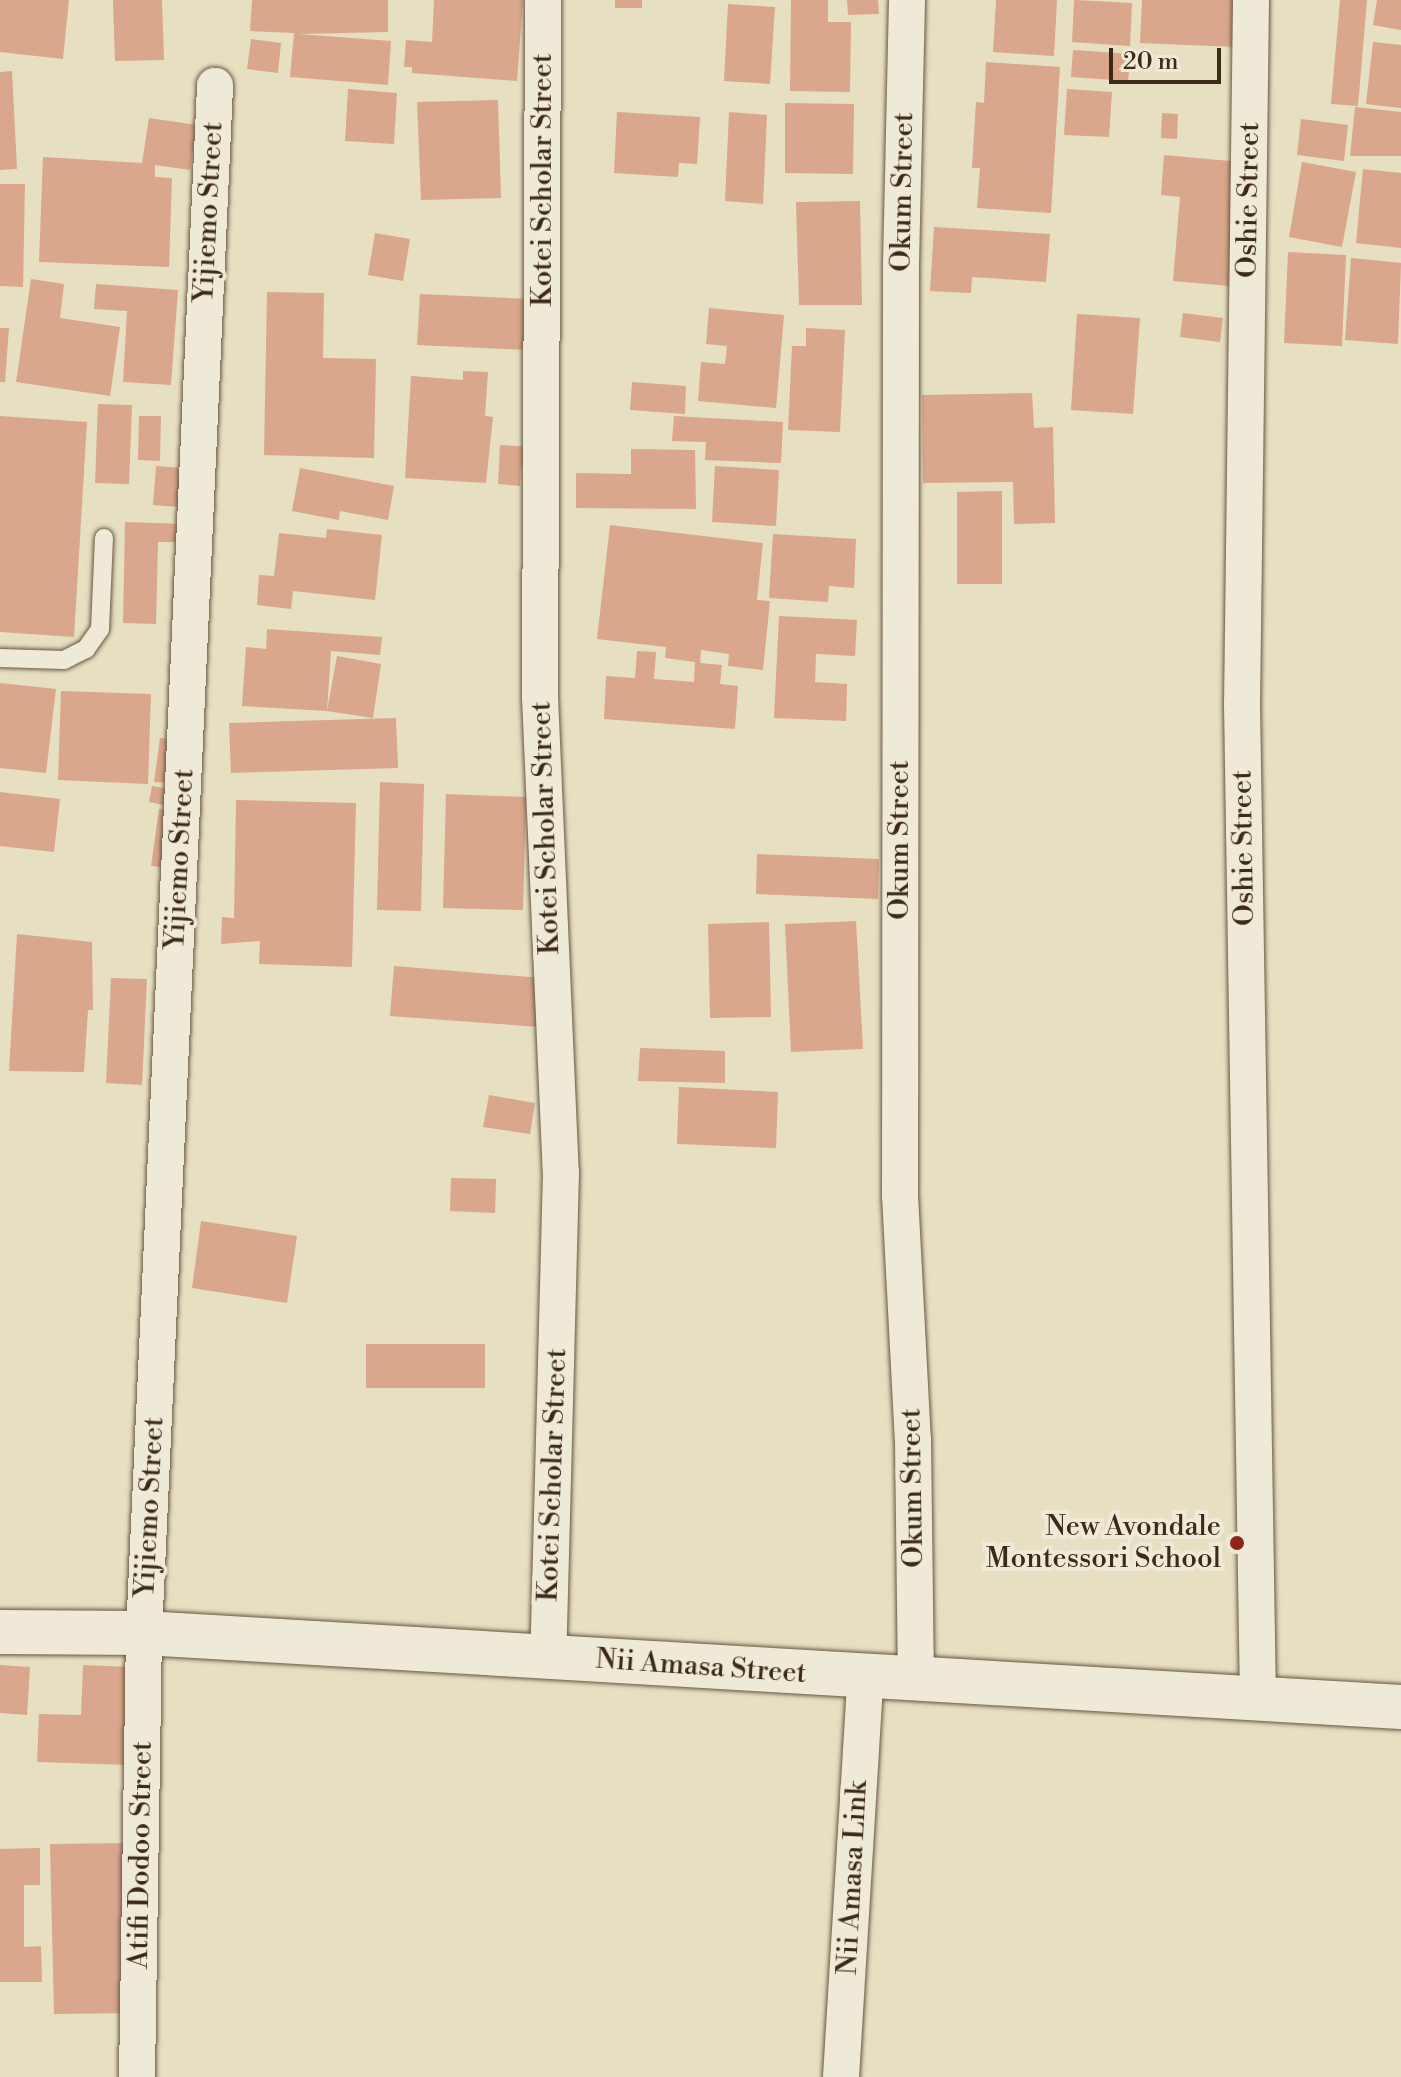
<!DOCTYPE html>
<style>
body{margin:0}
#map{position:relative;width:1401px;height:2077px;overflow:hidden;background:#e7dfc1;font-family:"Libre Bodoni",serif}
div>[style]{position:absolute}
.building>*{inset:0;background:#daa68c}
.roads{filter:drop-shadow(0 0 2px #675642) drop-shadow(0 0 2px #675642)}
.service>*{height:18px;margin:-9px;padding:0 9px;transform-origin:9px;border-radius:9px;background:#efead7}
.minor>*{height:36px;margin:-18px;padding:0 18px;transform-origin:18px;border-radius:18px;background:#efead7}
.tertiary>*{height:44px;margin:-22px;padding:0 22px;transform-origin:22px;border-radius:22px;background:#efead7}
.dots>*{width:22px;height:22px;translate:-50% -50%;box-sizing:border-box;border:4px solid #efead7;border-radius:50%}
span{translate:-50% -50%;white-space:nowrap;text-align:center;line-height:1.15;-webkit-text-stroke:8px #efead7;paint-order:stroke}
.street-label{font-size:28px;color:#3c2918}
.poi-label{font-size:28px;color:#3c2918}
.right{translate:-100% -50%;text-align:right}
.scale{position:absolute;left:1109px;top:48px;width:112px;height:36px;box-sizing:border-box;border:4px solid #3c2918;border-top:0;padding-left:10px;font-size:24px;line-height:28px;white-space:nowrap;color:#3c2918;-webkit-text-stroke:6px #efead7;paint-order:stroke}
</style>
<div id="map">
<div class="building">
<i style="clip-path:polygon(0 0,69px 0,63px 59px,0 52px)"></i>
<i style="clip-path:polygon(113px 0,162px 0,164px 60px,115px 61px)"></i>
<i style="clip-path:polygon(252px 0,388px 0,388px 32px,298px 34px,391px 41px,388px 85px,290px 77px,294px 33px,250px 31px)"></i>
<i style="clip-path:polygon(434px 0,523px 0,517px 81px,412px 73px,412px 67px,404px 67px,406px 40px,432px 42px)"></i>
<i style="clip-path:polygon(615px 0,642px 0,642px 8px,615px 8px)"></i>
<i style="clip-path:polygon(791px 0,828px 0,828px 22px,851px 22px,850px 92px,790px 91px)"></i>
<i style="clip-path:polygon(847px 0,878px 0,879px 14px,848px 15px)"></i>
<i style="clip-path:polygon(996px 0,1057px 0,1054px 56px,993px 52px)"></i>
<i style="clip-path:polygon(1074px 0,1132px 3px,1130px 46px,1072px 42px)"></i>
<i style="clip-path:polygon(1142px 0,1237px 0,1235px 47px,1140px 43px)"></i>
<i style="clip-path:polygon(1340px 0,1367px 0,1358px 106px,1331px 104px)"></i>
<i style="clip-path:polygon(1377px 0,1401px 0,1401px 30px,1373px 25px)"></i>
<i style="clip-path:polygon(728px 4px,775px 7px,770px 84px,724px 81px)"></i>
<i style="clip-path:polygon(251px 39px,281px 43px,278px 73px,247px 69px)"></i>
<i style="clip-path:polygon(1373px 42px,1401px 45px,1401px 108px,1366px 104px)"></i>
<i style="clip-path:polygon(1073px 50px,1131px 54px,1128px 81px,1071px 77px)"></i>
<i style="clip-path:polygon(986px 62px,1060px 67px,1051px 213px,977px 208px,980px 168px,972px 168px,976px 102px,984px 103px)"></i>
<i style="clip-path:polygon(12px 71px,17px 169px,0 170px,0 72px)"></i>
<i style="clip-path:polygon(348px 89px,397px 93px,394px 144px,345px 141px)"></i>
<i style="clip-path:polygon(1067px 89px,1112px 92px,1109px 137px,1064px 135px)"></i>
<i style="clip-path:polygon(498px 100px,501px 198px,421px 200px,417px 102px)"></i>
<i style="clip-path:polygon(785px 103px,854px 104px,853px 174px,785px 173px)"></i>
<i style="clip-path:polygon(1355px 107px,1401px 112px,1401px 156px,1350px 156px)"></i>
<i style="clip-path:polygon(617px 112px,700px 117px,697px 164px,679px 163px,678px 177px,614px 173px)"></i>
<i style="clip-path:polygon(729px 112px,767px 115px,763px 204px,725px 201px)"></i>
<i style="clip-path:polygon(1162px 113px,1178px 114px,1177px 139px,1161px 138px)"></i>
<i style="clip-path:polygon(149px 118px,197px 125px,190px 170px,155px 165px,155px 177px,172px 178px,169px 267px,39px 262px,43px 157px,142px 163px)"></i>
<i style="clip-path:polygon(1301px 119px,1348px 125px,1344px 161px,1297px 155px)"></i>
<i style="clip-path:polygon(1164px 155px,1241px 162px,1230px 286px,1173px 281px,1180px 197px,1161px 195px)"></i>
<i style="clip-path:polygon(1302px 162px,1356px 172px,1342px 247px,1289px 237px)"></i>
<i style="clip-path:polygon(1363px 169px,1401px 173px,1401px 248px,1356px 243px)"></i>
<i style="clip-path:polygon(0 184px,25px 184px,23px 287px,0 286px)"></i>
<i style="clip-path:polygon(860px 201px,862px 305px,799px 305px,796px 202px)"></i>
<i style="clip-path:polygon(934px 227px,1050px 234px,1046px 282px,972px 277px,971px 293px,930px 291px)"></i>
<i style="clip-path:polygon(375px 233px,410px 239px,403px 281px,368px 275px)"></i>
<i style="clip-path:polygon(1288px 252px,1346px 255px,1342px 346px,1284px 343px)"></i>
<i style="clip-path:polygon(1351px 258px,1401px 263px,1398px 344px,1345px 340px)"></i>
<i style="clip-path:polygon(31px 279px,64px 284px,60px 318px,120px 327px,110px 396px,16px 382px)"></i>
<i style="clip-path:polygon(96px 284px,178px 290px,171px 385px,123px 382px,127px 311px,94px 309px)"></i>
<i style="clip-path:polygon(267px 292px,324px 293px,323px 358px,376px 359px,374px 458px,264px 455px)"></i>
<i style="clip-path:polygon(420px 294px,530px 299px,528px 350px,417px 345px)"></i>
<i style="clip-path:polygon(709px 308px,784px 315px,776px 408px,698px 401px,701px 362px,725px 364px,727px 346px,706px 344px)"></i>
<i style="clip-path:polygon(1183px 313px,1223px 318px,1220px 342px,1180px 337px)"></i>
<i style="clip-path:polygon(1077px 314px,1140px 318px,1133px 414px,1071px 410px)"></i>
<i style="clip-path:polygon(0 328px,9px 328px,5px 382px,0 382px)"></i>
<i style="clip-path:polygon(806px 328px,845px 330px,840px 432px,788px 430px,792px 346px,806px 346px)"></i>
<i style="clip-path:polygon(463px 371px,488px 372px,485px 416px,493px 417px,486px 483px,405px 478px,411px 376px,463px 380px)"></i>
<i style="clip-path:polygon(632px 382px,686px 386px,685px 414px,630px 410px)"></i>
<i style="clip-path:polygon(1032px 393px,1034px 428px,1053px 427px,1055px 523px,1014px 524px,1013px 482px,923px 483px,922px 395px)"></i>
<i style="clip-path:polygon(98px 404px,132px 405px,129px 484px,95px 483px)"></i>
<i style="clip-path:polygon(0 416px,87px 422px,74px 637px,0 632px)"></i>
<i style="clip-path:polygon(139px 416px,161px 416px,160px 461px,138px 460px)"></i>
<i style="clip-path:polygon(674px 416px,783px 422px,781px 463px,705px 460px,706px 442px,672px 441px)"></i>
<i style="clip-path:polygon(500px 445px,534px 447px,533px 467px,521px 466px,520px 486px,498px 484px)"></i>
<i style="clip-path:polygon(631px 449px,695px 450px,696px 509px,576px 508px,576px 473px,631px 474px)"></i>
<i style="clip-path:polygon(156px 466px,184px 468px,191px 508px,153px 505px)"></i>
<i style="clip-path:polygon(715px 466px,779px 470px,776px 526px,712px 522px)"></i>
<i style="clip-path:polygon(300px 468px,394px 486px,388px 520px,340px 511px,339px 520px,292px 511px)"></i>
<i style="clip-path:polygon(1002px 491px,1002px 584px,957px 584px,957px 492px)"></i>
<i style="clip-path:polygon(125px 522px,183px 524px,182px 542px,158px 542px,156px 624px,123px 623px)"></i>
<i style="clip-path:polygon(610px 525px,763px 543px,757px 600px,770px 601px,763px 670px,728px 666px,729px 654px,701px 650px,700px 663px,722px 665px,720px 684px,738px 686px,735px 729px,604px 719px,606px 676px,635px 678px,637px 651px,656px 652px,654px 679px,694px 682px,695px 662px,665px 658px,666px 647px,597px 639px)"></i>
<i style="clip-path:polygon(327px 529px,382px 535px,375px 600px,293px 591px,291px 609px,257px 605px,259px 575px,274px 576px,279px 533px,326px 538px)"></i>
<i style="clip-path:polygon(773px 534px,856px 539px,854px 588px,829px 586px,828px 602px,769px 598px)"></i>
<i style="clip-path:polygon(779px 616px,857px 620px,855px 656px,816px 654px,815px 682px,847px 684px,846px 721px,774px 718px)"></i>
<i style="clip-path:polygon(267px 629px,382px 637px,380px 655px,331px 651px,327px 711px,242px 706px,246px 647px,266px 649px)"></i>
<i style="clip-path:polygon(337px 656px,381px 664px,373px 718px,327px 711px)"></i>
<i style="clip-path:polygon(0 683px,56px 689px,46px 773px,0 768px)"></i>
<i style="clip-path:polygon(61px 691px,151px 694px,148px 784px,58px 780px)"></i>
<i style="clip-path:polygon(396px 718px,398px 768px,231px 773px,229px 723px)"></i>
<i style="clip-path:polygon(160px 738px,177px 740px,171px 783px,154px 782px)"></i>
<i style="clip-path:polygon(380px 782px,424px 784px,421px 911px,377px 910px)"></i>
<i style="clip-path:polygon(152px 786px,177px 790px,174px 807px,149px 802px)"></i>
<i style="clip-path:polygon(0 792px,60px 799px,54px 852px,0 846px)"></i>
<i style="clip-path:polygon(446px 794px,526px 797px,523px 910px,443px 908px)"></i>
<i style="clip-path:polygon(236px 800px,356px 803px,352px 967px,259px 964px,260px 941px,221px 944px,222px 917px,234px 918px)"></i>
<i style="clip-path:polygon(159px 809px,176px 811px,173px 868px,151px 866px)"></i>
<i style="clip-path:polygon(757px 854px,879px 859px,878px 899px,756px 894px)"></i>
<i style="clip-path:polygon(856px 921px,863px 1049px,791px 1052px,785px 924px)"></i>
<i style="clip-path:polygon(769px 922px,771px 1017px,710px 1018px,708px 924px)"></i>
<i style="clip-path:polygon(17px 934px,92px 942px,93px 1010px,88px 1010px,84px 1072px,9px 1071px)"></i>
<i style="clip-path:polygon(394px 966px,542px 978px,539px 1027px,390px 1016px)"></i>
<i style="clip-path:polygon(111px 978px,147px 979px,142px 1085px,106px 1083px)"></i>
<i style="clip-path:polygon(640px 1048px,725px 1051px,725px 1083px,638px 1081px)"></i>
<i style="clip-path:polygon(679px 1087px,778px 1092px,776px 1148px,677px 1144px)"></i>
<i style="clip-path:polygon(489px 1095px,535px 1103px,530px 1134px,483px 1127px)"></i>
<i style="clip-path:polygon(451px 1178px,496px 1179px,495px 1213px,450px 1211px)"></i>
<i style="clip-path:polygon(201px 1221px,297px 1236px,287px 1303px,192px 1288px)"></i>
<i style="clip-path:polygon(366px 1344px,485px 1344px,485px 1388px,366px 1388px)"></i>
<i style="clip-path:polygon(0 1665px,30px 1667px,27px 1715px,0 1713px)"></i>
<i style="clip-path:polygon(83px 1665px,130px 1667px,127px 1765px,37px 1762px,39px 1714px,81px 1715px)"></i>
<i style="clip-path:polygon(132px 1843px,136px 2013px,54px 2014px,50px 1844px)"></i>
<i style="clip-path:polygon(40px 1848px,40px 1885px,24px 1885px,24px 1947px,41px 1946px,42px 1982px,0 1982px,0 1849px)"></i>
</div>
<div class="roads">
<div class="service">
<i style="left:0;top:658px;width:64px;rotate:1.8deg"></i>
<i style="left:64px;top:660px;width:25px;rotate:-27deg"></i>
<i style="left:86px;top:649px;width:24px;rotate:-55deg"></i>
<i style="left:100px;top:629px;width:91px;rotate:-87.5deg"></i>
</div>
<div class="minor">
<i style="left:543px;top:0;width:697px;rotate:90.25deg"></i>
<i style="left:540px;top:697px;width:475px;rotate:87.5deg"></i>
<i style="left:561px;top:1172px;width:483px;rotate:91.5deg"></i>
<i style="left:907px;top:0;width:262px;rotate:91.3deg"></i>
<i style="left:901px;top:262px;width:933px;rotate:90.06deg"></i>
<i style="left:900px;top:1195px;width:244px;rotate:87deg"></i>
<i style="left:913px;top:1439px;width:240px;rotate:89.3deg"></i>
<i style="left:1251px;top:0;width:704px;rotate:90.73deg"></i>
<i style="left:1242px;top:704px;width:992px;rotate:89.08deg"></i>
<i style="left:137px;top:2077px;width:444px;rotate:-89.1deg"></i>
<i style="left:144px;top:1633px;width:1549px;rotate:-87.37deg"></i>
<i style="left:841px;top:2077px;width:399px;rotate:-86.5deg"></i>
</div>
<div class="tertiary">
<i style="left:0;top:1632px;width:144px;rotate:0.4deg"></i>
<i style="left:144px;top:1633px;width:1259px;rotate:3.37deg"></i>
</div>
</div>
<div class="dots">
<i style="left:1237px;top:1543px;background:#8f2418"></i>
</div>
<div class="street-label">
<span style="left:543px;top:180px;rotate:-90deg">Kotei Scholar Street</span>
<span style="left:903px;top:192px;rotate:-89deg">Okum Street</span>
<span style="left:1249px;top:200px;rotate:-89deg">Oshie Street</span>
<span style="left:209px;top:212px;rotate:-87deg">Yijiemo Street</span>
<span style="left:546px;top:828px;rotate:-92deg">Kotei Scholar Street</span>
<span style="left:900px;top:840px;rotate:-90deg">Okum Street</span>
<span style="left:1244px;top:848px;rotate:-91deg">Oshie Street</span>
<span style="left:180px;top:859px;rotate:-87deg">Yijiemo Street</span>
<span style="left:553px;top:1475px;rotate:-88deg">Kotei Scholar Street</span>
<span style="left:913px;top:1488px;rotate:-91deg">Okum Street</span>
<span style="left:150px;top:1507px;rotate:-87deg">Yijiemo Street</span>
<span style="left:701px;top:1667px;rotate:4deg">Nii Amasa Street</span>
<span style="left:141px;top:1855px;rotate:-89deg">Atifi Dodoo Street</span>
<span style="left:853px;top:1878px;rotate:-87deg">Nii Amasa Link</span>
</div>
<div class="poi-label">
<span class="right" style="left:1221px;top:1543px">New Avondale<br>Montessori School</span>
</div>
<div class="scale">20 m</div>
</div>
